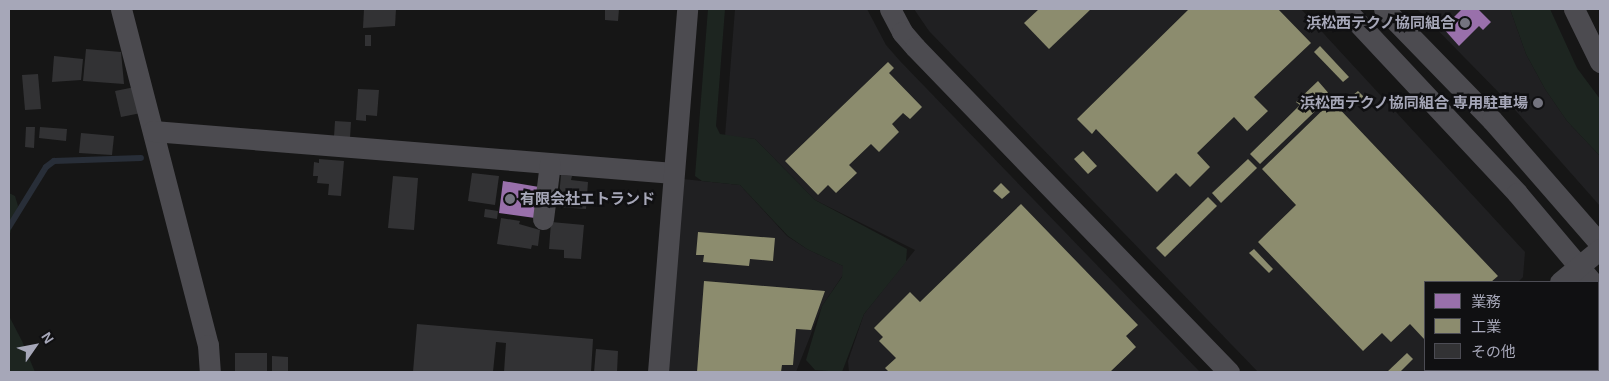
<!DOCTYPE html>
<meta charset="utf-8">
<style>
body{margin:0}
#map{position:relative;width:1609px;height:381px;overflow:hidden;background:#161616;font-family:Helvetica,"Noto Sans JP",sans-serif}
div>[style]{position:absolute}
.built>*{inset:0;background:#202022}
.green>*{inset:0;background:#1d2520}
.offices>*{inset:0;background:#9970ab}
.industry>*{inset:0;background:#8c8c6e}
.stream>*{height:6px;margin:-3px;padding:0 3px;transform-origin:3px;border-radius:3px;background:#282e38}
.building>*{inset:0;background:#323234}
.minor>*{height:21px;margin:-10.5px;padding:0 10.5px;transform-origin:10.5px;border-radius:10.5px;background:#4c4b50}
.dots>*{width:14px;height:14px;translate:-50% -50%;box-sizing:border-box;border:2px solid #101012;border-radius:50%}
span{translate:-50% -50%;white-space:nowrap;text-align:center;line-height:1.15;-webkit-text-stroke:5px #101012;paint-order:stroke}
.poi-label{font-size:15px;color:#a6a7b8;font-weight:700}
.right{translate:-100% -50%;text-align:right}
.left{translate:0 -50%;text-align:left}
.frame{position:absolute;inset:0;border:10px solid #a6a7b8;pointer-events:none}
.legend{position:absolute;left:1424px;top:281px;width:175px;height:90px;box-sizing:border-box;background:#101012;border:1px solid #4c4c54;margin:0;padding:6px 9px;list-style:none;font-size:15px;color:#a6a7b8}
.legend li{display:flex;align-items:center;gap:10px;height:25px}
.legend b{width:25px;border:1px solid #4c4c54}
.north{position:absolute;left:10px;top:321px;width:50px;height:50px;-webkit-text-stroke:4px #101012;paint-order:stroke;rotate:57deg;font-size:14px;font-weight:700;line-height:20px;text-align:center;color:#a6a7b8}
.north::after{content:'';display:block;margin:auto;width:18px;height:22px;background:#a6a7b8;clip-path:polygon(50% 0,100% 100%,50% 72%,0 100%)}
</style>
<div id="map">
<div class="built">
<i style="clip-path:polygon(735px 9px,867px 9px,886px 45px,900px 61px,1200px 372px,849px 372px,848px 361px,864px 314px,915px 250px,815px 200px,755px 139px,725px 136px)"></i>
<i style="clip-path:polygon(914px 9px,1301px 9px,1525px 252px,1523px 277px,1518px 282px,1425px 282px,1425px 370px,1429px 370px,1426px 372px,1258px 372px,929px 31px)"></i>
<i style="clip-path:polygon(1417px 9px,1510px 9px,1526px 54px,1545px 89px,1567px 121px,1600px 156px,1600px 206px,1509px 103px)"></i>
<i style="clip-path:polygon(683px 179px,740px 185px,787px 236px,807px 249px,843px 266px,845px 272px,822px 306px,796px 372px,668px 372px)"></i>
<i style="clip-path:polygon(1598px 342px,1600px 372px,1504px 372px,1598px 370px)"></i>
</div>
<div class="green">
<i style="clip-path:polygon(708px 9px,725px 9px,716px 126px,720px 134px,755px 139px,815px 200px,907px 249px,906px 262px,864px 314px,842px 372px,815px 370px,806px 360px,822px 306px,842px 277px,843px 266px,807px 249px,788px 236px,740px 185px,702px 181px,695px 176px)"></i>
<i style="clip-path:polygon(1510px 9px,1550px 9px,1577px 68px,1600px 99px,1600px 156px,1567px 121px,1545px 89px,1526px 54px)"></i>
<i style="clip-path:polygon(9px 193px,15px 196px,18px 206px,9px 237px)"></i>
<i style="clip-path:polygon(9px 316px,22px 341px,35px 372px,9px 372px)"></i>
</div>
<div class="offices">
<i style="clip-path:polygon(1462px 9px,1478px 9px,1491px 22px,1483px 30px,1479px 26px,1459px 46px,1443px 28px)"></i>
<i style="clip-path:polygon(503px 181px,539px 187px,535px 218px,499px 213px)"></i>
</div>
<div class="industry">
<i style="clip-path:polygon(1039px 9px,1091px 9px,1049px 49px,1024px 23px)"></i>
<i style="clip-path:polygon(1189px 9px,1278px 9px,1311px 43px,1254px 97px,1268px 111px,1247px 131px,1234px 117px,1197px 153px,1210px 167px,1190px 187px,1176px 173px,1157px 192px,1096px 129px,1092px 134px,1077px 119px)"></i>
<i style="clip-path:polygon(1320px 46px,1349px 77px,1343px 82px,1314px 52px)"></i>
<i style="clip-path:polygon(888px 62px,894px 68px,889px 73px,922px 107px,910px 119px,903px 113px,892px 124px,899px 132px,879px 152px,871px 144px,849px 165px,857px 173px,836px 193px,828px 185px,818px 195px,785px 161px)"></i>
<i style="clip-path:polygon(1318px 81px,1331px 96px,1260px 164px,1250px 154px,1300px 105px,1296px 102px)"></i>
<i style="clip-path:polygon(1358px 91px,1364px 97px,1358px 102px,1352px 96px)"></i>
<i style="clip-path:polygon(1332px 101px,1498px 276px,1491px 282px,1425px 282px,1425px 340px,1410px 324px,1391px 342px,1382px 333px,1363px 351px,1258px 242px,1296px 205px,1262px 169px)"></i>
<i style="clip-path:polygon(1083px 151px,1097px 166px,1088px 174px,1074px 159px)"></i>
<i style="clip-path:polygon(1248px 159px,1257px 168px,1221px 203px,1212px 193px)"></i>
<i style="clip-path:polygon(1001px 183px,1010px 192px,1002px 199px,993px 191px)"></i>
<i style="clip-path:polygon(1208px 197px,1217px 206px,1165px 257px,1156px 248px)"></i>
<i style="clip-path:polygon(1021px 204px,1138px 325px,1126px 336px,1136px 347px,1110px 372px,889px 372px,885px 368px,896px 358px,879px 341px,883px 337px,874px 328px,910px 292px,920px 302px)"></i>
<i style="clip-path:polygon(698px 232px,775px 238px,773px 261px,750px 259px,749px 266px,703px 262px,704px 255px,696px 255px)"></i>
<i style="clip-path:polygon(1254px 249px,1273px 269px,1269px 273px,1249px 253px)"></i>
<i style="clip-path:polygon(704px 281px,825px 291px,811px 330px,796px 329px,793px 365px,782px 365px,781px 372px,697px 372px)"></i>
<i style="clip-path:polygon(1407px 353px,1413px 359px,1400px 372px,1387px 372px)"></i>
</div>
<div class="stream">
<i style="left:9px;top:227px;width:70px;rotate:-58.3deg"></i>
<i style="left:46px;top:167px;width:10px;rotate:-37deg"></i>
<i style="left:54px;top:161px;width:87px;rotate:-2deg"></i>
</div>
<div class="building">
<i style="clip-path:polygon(364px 9px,396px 9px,395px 26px,363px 28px)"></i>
<i style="clip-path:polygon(605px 9px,619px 9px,618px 21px,605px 20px)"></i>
<i style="clip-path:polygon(365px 35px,371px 35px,371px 46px,365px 46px)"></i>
<i style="clip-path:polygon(86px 49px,121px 52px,124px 84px,83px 81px)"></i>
<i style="clip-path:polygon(54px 56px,83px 59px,81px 80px,52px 82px)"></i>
<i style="clip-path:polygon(38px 74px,41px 109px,25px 110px,22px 75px)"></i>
<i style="clip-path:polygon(135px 87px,141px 113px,121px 117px,115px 91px)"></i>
<i style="clip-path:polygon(358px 89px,379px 90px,377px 116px,366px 115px,366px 121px,356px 120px)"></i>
<i style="clip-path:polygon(335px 121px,351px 122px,350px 138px,334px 137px)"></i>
<i style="clip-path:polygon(26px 127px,35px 127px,34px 148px,25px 147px)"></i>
<i style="clip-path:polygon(40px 127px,67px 129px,66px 141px,39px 138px)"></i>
<i style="clip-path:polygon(81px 133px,114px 136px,112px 155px,79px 153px)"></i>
<i style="clip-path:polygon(319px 159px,344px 161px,341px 196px,328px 195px,329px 184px,317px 183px,318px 176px,313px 176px,314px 162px,319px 163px)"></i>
<i style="clip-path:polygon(472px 173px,499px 176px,495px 205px,468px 201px)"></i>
<i style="clip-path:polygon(561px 175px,572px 176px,571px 180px,588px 182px,586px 209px,558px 207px)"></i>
<i style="clip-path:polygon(393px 176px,418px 178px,414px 230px,388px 228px)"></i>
<i style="clip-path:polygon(485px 209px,498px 211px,497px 219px,484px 217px)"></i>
<i style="clip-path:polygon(501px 218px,520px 221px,519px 224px,540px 230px,538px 246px,532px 245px,531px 249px,497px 244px)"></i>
<i style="clip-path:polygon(551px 222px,584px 225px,581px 259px,564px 258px,564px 250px,549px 249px)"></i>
<i style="clip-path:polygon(417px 324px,593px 339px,591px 372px,504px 372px,506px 343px,496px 342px,493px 372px,413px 372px)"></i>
<i style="clip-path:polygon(596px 349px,618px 351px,617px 372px,594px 372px)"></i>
<i style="clip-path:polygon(235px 353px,267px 353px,267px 372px,235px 372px)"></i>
<i style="clip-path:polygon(272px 356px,288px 357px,288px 372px,272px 372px)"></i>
</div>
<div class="minor">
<i style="left:121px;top:9px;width:347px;rotate:75.5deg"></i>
<i style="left:208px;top:345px;width:27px;rotate:86deg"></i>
<i style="left:890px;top:9px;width:26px;rotate:62deg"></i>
<i style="left:902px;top:32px;width:20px;rotate:49deg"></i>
<i style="left:915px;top:47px;width:452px;rotate:46deg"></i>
<i style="left:1345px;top:9px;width:252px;rotate:46.9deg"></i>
<i style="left:1517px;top:193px;width:116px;rotate:49.9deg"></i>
<i style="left:1384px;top:9px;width:155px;rotate:45.8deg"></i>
<i style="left:1492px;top:120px;width:164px;rotate:48.9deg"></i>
<i style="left:1574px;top:9px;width:59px;rotate:63.9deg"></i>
<i style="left:153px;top:131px;width:522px;rotate:4.62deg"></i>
<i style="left:543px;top:219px;width:56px;rotate:-82.9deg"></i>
<i style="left:1560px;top:282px;width:52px;rotate:-39.5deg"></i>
<i style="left:658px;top:372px;width:364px;rotate:-85.4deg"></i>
<i style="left:1465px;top:372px;width:3px;rotate:-45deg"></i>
</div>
<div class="dots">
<i style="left:1465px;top:23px;background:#74747f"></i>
<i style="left:1538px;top:103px;background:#74747f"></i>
<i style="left:510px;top:199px;background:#74747f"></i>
</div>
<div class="poi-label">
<span class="right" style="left:1455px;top:23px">浜松西テクノ協同組合</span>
<span class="right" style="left:1528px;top:103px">浜松西テクノ協同組合 専用駐車場</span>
<span class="left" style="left:520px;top:199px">有限会社エトランド</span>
</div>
<div class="frame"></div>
<ul class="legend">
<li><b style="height:14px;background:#9970ab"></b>業務</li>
<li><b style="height:14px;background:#8c8c6e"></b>工業</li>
<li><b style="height:14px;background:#323234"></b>その他</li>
</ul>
<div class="north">N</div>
</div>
